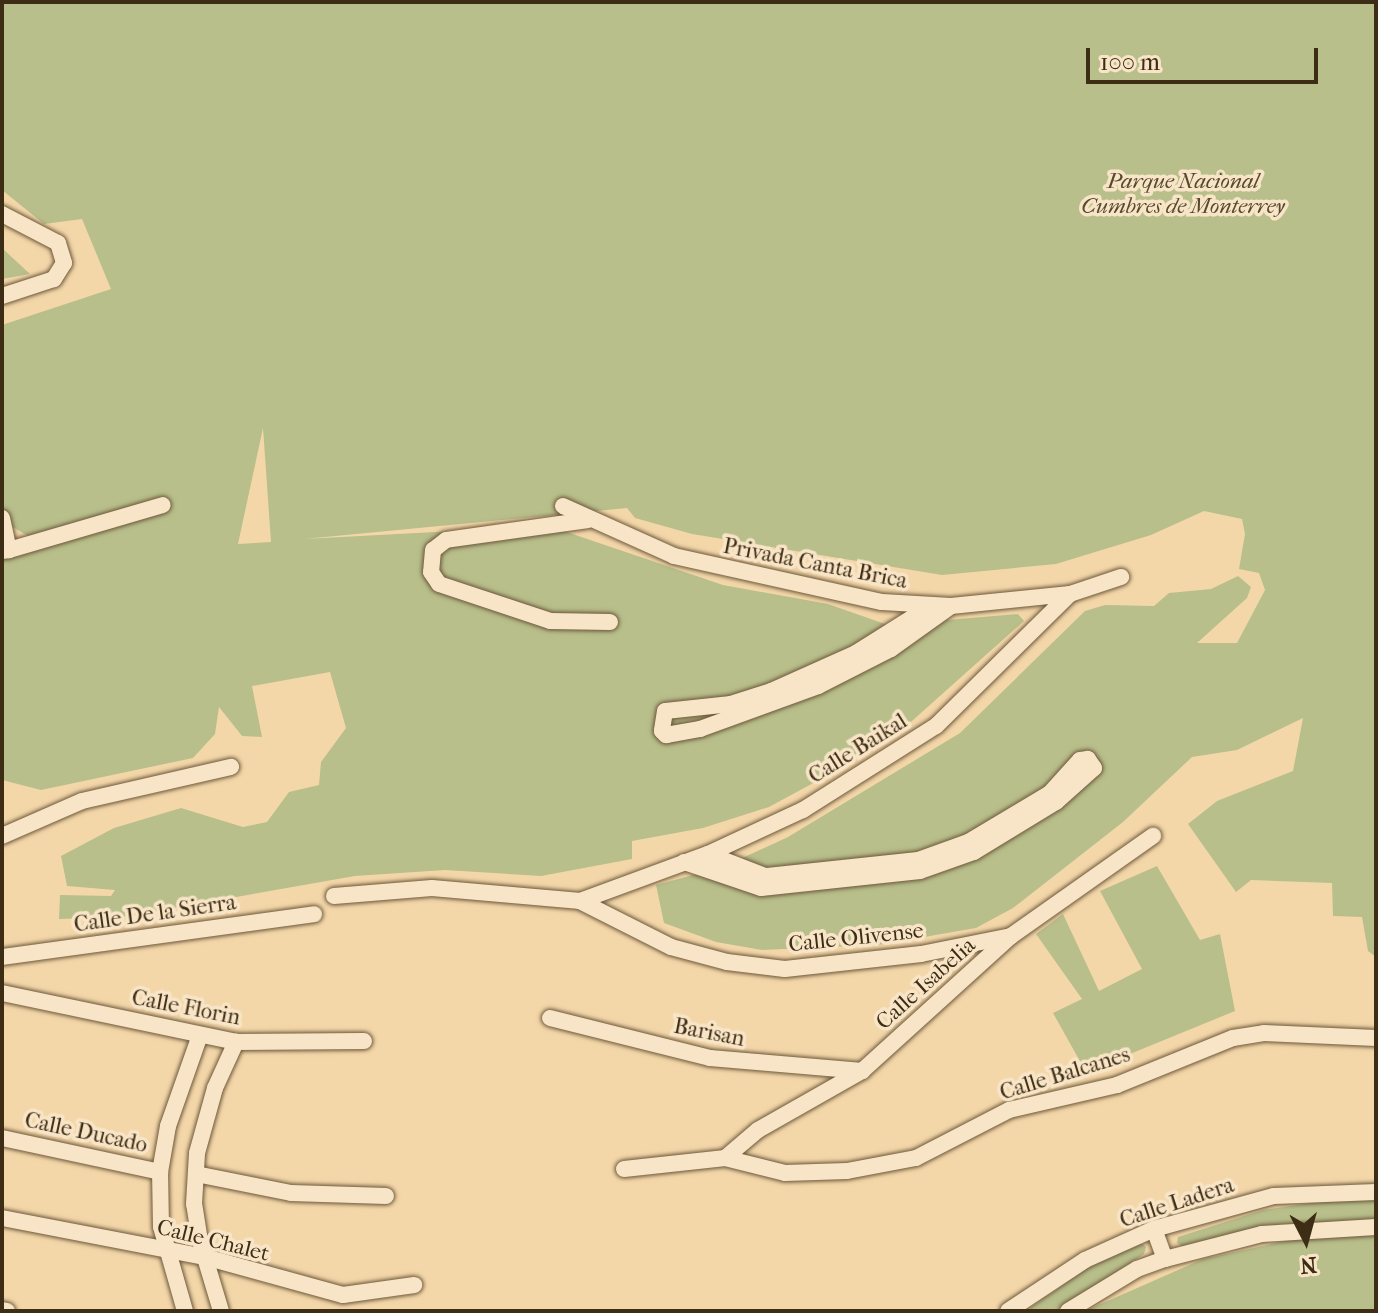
<!DOCTYPE html>
<style>
body{margin:0}
#map{position:relative;width:1378px;height:1313px;overflow:hidden;background:#f4d7a9;font-family:"IM FELL French Canon",serif}
div>[style]{position:absolute}
.green>*{inset:0;background:#b8bf8b}
.roads{filter:drop-shadow(0 0 2px #6c583a) drop-shadow(0 0 2px #6c583a)}
.minor>*{height:16px;margin:-8px;padding:0 8px;transform-origin:8px;border-radius:8px;background:#f8e5c7}
span{translate:-50% -50%;white-space:nowrap;text-align:center;line-height:1.15;-webkit-text-stroke:7px #f8e5c7;paint-order:stroke}
.park-label{font-size:22px;color:#564a2d;font-style:italic}
.street-label{font-size:22px;color:#3e2d15}
.frame{position:absolute;inset:0;border:4px solid #3e2d15;pointer-events:none}
.north{position:absolute;left:1266px;top:1201px;width:80px;height:80px;-webkit-text-stroke:6px #f8e5c7;paint-order:stroke;rotate:174deg;font-size:22px;font-weight:700;line-height:32px;text-align:center;color:#3e2d15}
.north::after{content:'';display:block;margin:auto;width:28px;height:36px;background:#3e2d15;clip-path:polygon(50% 0,100% 100%,50% 72%,0 100%)}
.scale{position:absolute;left:1086px;top:48px;width:232px;height:36px;box-sizing:border-box;border:4px solid #3e2d15;border-top:0;padding-left:10px;font-size:24px;line-height:28px;white-space:nowrap;color:#3e2d15;-webkit-text-stroke:6px #f8e5c7;paint-order:stroke}
</style>
<div id="map">
<div class="green">
<i style="clip-path:polygon(evenodd,2px 2px,1376px 2px,1376px 957px,1368px 951px,1362px 917px,1333px 916px,1332px 883px,1251px 880px,1236px 892px,1188px 824px,1217px 801px,1293px 771px,1303px 718px,1237px 750px,1192px 757px,1123px 822px,1013px 908px,976px 928px,878px 945px,762px 950px,716px 942px,664px 923px,656px 885px,723px 867px,788px 837px,960px 733px,1085px 611px,1105px 605px,1154px 606px,1169px 593px,1211px 589px,1238px 576px,1251px 587px,1247px 598px,1197px 643px,1237px 643px,1265px 590px,1259px 573px,1239px 569px,1245px 534px,1242px 519px,1204px 511px,1151px 535px,1056px 564px,942px 575px,692px 534px,635px 518px,627px 508px,304px 539px,549px 526px,723px 585px,828px 604px,888px 625px,1018px 614px,1024px 621px,912px 721px,830px 774px,769px 807px,703px 828px,632px 841px,632px 859px,541px 876px,445px 870px,355px 876px,123px 917px,59px 919px,60px 895px,111px 896px,115px 890px,67px 886px,61px 856px,114px 828px,181px 808px,243px 827px,267px 822px,289px 792px,319px 785px,321px 762px,346px 728px,330px 672px,252px 686px,262px 737px,242px 736px,219px 707px,215px 734px,193px 758px,41px 790px,2px 780px,2px 557px,30px 537px,2px 521px,2px 325px,111px 289px,82px 219px,44px 224px,2px 190px,2px 2px,263px 428px,271px 542px,238px 544px,263px 428px)"></i>
<i style="clip-path:polygon(2px 248px,30px 274px,2px 279px)"></i>
<i style="clip-path:polygon(1157px 866px,1200px 940px,1220px 934px,1235px 1011px,1086px 1072px,1053px 1013px,1082px 999px,1036px 934px,1063px 914px,1099px 991px,1142px 969px,1100px 891px)"></i>
<i style="clip-path:polygon(1340px 1199px,1376px 1200px,1376px 1223px,1282px 1224px,1184px 1247px,1177px 1243px,1178px 1237px,1263px 1210px)"></i>
<i style="clip-path:polygon(1376px 1234px,1376px 1311px,1085px 1311px,1203px 1259px,1299px 1238px)"></i>
<i style="clip-path:polygon(1140px 1242px,1146px 1247px,1144px 1254px,1056px 1311px,1026px 1311px,1091px 1265px)"></i>
</div>
<div class="roads">
<div class="minor">
<i style="left:2px;top:214px;width:63px;rotate:27.4deg"></i>
<i style="left:58px;top:243px;width:21px;rotate:73deg"></i>
<i style="left:64px;top:263px;width:19px;rotate:122deg"></i>
<i style="left:54px;top:279px;width:55px;rotate:161.9deg"></i>
<i style="left:563px;top:506px;width:122px;rotate:24.2deg"></i>
<i style="left:674px;top:556px;width:213px;rotate:12.5deg"></i>
<i style="left:882px;top:602px;width:69px;rotate:3.3deg"></i>
<i style="left:951px;top:606px;width:120px;rotate:-5.8deg"></i>
<i style="left:2px;top:518px;width:33px;rotate:78deg"></i>
<i style="left:9px;top:550px;width:7px;rotate:172deg"></i>
<i style="left:588px;top:520px;width:143px;rotate:172deg"></i>
<i style="left:446px;top:540px;width:16px;rotate:142deg"></i>
<i style="left:433px;top:550px;width:22px;rotate:95deg"></i>
<i style="left:431px;top:572px;width:14px;rotate:56deg"></i>
<i style="left:439px;top:584px;width:117px;rotate:18.4deg"></i>
<i style="left:550px;top:621px;width:60px;rotate:1deg"></i>
<i style="left:9px;top:550px;width:160px;rotate:-16.3deg"></i>
<i style="left:929px;top:607px;width:86px;rotate:147.8deg"></i>
<i style="left:856px;top:653px;width:93px;rotate:155.9deg"></i>
<i style="left:771px;top:691px;width:42px;rotate:162deg"></i>
<i style="left:731px;top:704px;width:66px;rotate:173.9deg"></i>
<i style="left:665px;top:711px;width:20px;rotate:99deg"></i>
<i style="left:662px;top:731px;width:6px;rotate:45deg"></i>
<i style="left:666px;top:735px;width:35px;rotate:-10deg"></i>
<i style="left:700px;top:729px;width:126px;rotate:-20deg"></i>
<i style="left:818px;top:686px;width:82px;rotate:-26.9deg"></i>
<i style="left:891px;top:649px;width:74px;rotate:-35.6deg"></i>
<i style="left:2px;top:836px;width:87px;rotate:-23.6deg"></i>
<i style="left:82px;top:801px;width:153px;rotate:-12.9deg"></i>
<i style="left:684px;top:862px;width:81px;rotate:18.7deg"></i>
<i style="left:761px;top:888px;width:160px;rotate:-6.1deg"></i>
<i style="left:920px;top:871px;width:57px;rotate:-19.4deg"></i>
<i style="left:974px;top:852px;width:96px;rotate:-31.4deg"></i>
<i style="left:1056px;top:802px;width:51px;rotate:-41.8deg"></i>
<i style="left:1094px;top:768px;width:11px;rotate:-124deg"></i>
<i style="left:1088px;top:759px;width:8px;rotate:173deg"></i>
<i style="left:1080px;top:760px;width:45px;rotate:132.3deg"></i>
<i style="left:1050px;top:793px;width:96px;rotate:149.1deg"></i>
<i style="left:968px;top:842px;width:53px;rotate:160.2deg"></i>
<i style="left:918px;top:860px;width:154px;rotate:174deg"></i>
<i style="left:765px;top:876px;width:61px;rotate:-158.9deg"></i>
<i style="left:334px;top:896px;width:98px;rotate:-4.7deg"></i>
<i style="left:432px;top:888px;width:149px;rotate:5deg"></i>
<i style="left:580px;top:901px;width:102px;rotate:26.8deg"></i>
<i style="left:671px;top:947px;width:58px;rotate:15deg"></i>
<i style="left:727px;top:962px;width:58px;rotate:6.9deg"></i>
<i style="left:785px;top:969px;width:137px;rotate:-6.3deg"></i>
<i style="left:921px;top:954px;width:92px;rotate:-11.3deg"></i>
<i style="left:580px;top:901px;width:136px;rotate:-20.2deg"></i>
<i style="left:708px;top:854px;width:105px;rotate:-24.9deg"></i>
<i style="left:803px;top:810px;width:157px;rotate:-32.3deg"></i>
<i style="left:936px;top:726px;width:188px;rotate:-44.6deg"></i>
<i style="left:1070px;top:594px;width:54px;rotate:-18.4deg"></i>
<i style="left:2px;top:957px;width:315px;rotate:-7.8deg"></i>
<i style="left:2px;top:993px;width:239px;rotate:11.8deg"></i>
<i style="left:236px;top:1042px;width:128px;rotate:-0.4deg"></i>
<i style="left:550px;top:1018px;width:165px;rotate:14deg"></i>
<i style="left:710px;top:1058px;width:153px;rotate:4.9deg"></i>
<i style="left:2px;top:1138px;width:162px;rotate:12.1deg"></i>
<i style="left:725px;top:1158px;width:43px;rotate:-40.3deg"></i>
<i style="left:758px;top:1130px;width:120px;rotate:-29.6deg"></i>
<i style="left:862px;top:1071px;width:201px;rotate:-42.2deg"></i>
<i style="left:1011px;top:936px;width:174px;rotate:-35.2deg"></i>
<i style="left:624px;top:1169px;width:102px;rotate:-6.2deg"></i>
<i style="left:725px;top:1158px;width:62px;rotate:14deg"></i>
<i style="left:785px;top:1173px;width:62px;rotate:-1.8deg"></i>
<i style="left:847px;top:1171px;width:70px;rotate:-10.7deg"></i>
<i style="left:916px;top:1158px;width:105px;rotate:-27.3deg"></i>
<i style="left:1009px;top:1110px;width:111px;rotate:-13deg"></i>
<i style="left:1117px;top:1085px;width:125px;rotate:-22.1deg"></i>
<i style="left:1233px;top:1038px;width:31px;rotate:-9deg"></i>
<i style="left:1264px;top:1033px;width:112px;rotate:2.6deg"></i>
<i style="left:196px;top:1174px;width:97px;rotate:11.3deg"></i>
<i style="left:291px;top:1193px;width:95px;rotate:1.8deg"></i>
<i style="left:2px;top:1218px;width:207px;rotate:10.9deg"></i>
<i style="left:205px;top:1257px;width:143px;rotate:15.4deg"></i>
<i style="left:343px;top:1295px;width:72px;rotate:-8deg"></i>
<i style="left:1154px;top:1229px;width:32px;rotate:70deg"></i>
<i style="left:2px;top:1310px;width:5px;rotate:11deg"></i>
<i style="left:185px;top:1311px;width:87px;rotate:-105.9deg"></i>
<i style="left:161px;top:1227px;width:55px;rotate:-91deg"></i>
<i style="left:160px;top:1172px;width:47px;rotate:-80.1deg"></i>
<i style="left:168px;top:1126px;width:96px;rotate:-70.6deg"></i>
<i style="left:221px;top:1311px;width:73px;rotate:-106.7deg"></i>
<i style="left:200px;top:1241px;width:37px;rotate:-99deg"></i>
<i style="left:194px;top:1204px;width:51px;rotate:-86.6deg"></i>
<i style="left:197px;top:1153px;width:67px;rotate:-74.5deg"></i>
<i style="left:215px;top:1088px;width:51px;rotate:-65.5deg"></i>
<i style="left:1008px;top:1311px;width:92px;rotate:-33.5deg"></i>
<i style="left:1085px;top:1260px;width:76px;rotate:-24.2deg"></i>
<i style="left:1154px;top:1229px;width:124px;rotate:-15.4deg"></i>
<i style="left:1274px;top:1196px;width:102px;rotate:-2.2deg"></i>
<i style="left:1068px;top:1311px;width:81px;rotate:-31.3deg"></i>
<i style="left:1137px;top:1269px;width:30px;rotate:-20deg"></i>
<i style="left:1165px;top:1259px;width:100px;rotate:-14.5deg"></i>
<i style="left:1262px;top:1234px;width:114px;rotate:-3.5deg"></i>
</div>
</div>
<div class="park-label">
<span style="left:1183px;top:194px">Parque Nacional<br>Cumbres de Monterrey</span>
</div>
<div class="street-label">
<span style="left:815px;top:564px;rotate:11deg">Privada Canta Brica</span>
<span style="left:858px;top:749px;rotate:-32deg">Calle Baikal</span>
<span style="left:155px;top:914px;rotate:-8deg">Calle De la Sierra</span>
<span style="left:856px;top:938px;rotate:-6deg">Calle Olivense</span>
<span style="left:926px;top:984px;rotate:-42deg">Calle Isabelia</span>
<span style="left:186px;top:1008px;rotate:11deg">Calle Florin</span>
<span style="left:709px;top:1033px;rotate:11deg">Barisan</span>
<span style="left:1065px;top:1074px;rotate:-17deg">Calle Balcanes</span>
<span style="left:86px;top:1133px;rotate:12deg">Calle Ducado</span>
<span style="left:1177px;top:1203px;rotate:-18deg">Calle Ladera</span>
<span style="left:213px;top:1241px;rotate:14deg">Calle Chalet</span>
</div>
<div class="frame"></div>
<div class="north">N</div>
<div class="scale">100 m</div>
</div>
